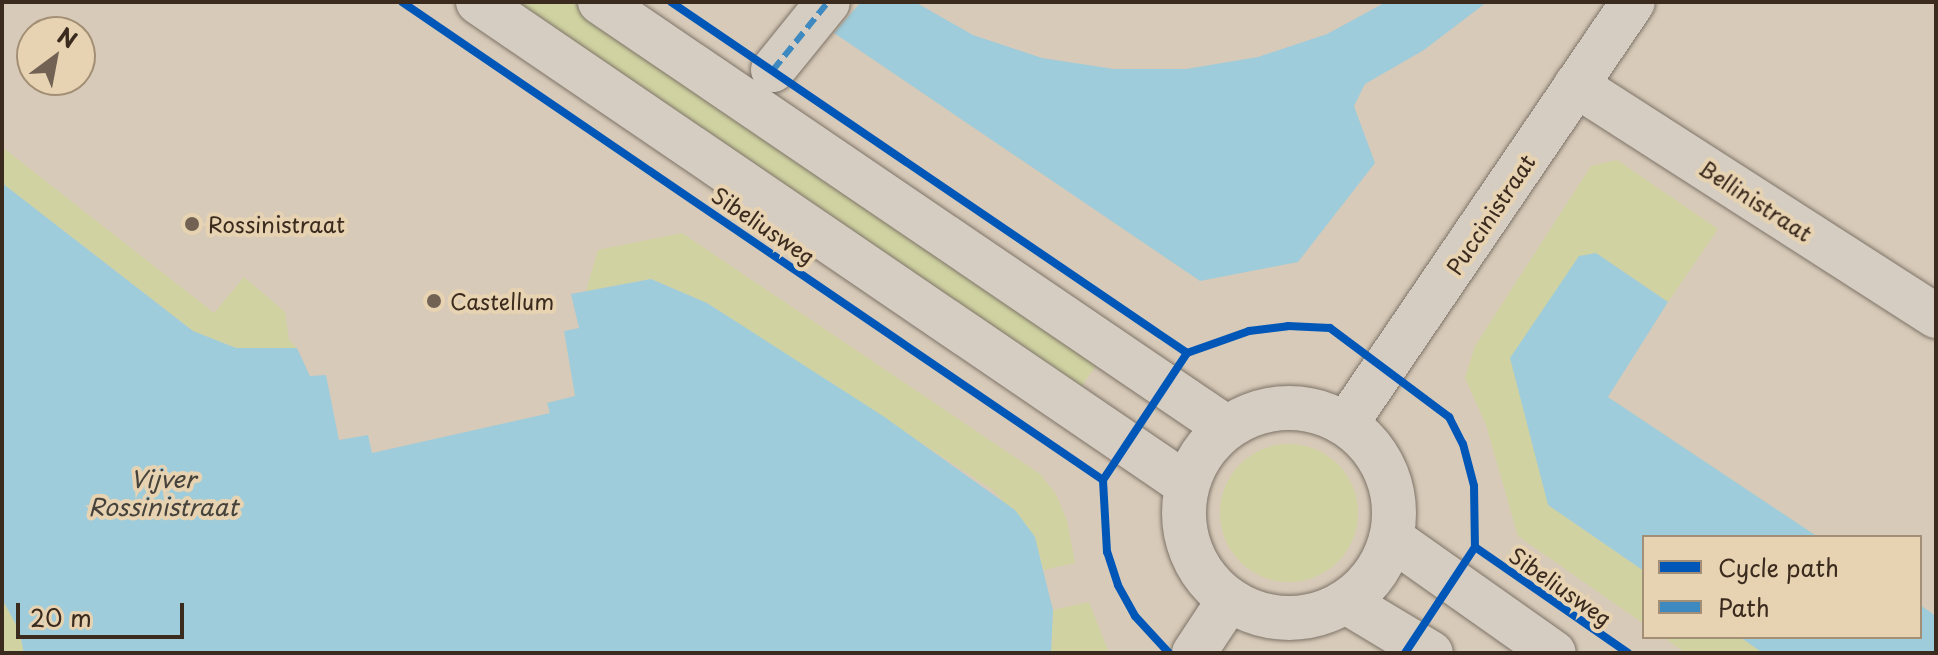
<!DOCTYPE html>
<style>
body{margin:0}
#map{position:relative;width:1938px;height:655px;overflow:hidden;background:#d8cab8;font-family:"Playpen Sans",sans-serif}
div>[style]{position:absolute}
.green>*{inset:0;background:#d0d3a1}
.round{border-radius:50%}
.water>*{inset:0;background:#9fccda}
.roads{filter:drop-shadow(0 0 2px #7d7368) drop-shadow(0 0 2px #7d7368)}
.minor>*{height:44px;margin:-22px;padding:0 22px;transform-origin:22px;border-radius:22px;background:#d5cdc1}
.minor>.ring{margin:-22px;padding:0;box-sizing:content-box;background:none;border:44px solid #d5cdc1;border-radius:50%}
.quiet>*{height:6px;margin-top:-3px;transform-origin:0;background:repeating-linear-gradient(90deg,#3e89bf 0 12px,transparent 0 18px)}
.cycleway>*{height:8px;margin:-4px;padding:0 4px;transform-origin:4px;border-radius:4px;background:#0057b8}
.dots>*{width:22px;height:22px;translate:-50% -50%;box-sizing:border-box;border:4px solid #e7d3b1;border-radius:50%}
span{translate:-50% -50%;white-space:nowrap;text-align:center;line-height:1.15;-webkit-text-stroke:8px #e7d3b1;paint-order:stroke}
.street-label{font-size:22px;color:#3b2a1e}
.poi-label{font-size:22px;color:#3b2a1e}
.left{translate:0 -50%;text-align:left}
.water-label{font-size:24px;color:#46423c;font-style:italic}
.frame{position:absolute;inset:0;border:4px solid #3b2a1e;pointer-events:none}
.legend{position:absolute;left:1642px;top:535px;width:280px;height:104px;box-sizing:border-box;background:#e7d3b1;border:2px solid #a28f76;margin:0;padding:10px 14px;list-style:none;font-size:24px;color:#3b2a1e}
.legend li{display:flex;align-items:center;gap:16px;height:40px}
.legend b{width:40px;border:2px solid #a28f76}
.north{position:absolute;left:16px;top:16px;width:80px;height:80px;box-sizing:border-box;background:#e7d3b1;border:2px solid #a28f76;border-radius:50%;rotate:32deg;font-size:22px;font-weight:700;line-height:32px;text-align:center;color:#3b2a1e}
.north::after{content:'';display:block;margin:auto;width:28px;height:36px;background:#726254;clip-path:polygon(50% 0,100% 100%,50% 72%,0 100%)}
.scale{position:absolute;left:16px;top:603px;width:168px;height:36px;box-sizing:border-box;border:4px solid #3b2a1e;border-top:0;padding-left:10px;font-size:24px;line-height:28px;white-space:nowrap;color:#3b2a1e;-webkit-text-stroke:6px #e7d3b1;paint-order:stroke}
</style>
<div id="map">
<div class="green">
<i style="clip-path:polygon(506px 2px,571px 2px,1099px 361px,1079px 390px)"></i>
<i style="clip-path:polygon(2px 147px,214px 313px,244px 277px,285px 312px,289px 340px,297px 348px,236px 348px,193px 331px,2px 183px)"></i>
<i style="clip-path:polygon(1617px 160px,1718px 229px,1668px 302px,1596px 253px,1548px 505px,1644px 571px,1644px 624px,1518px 536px,1486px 425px,1465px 378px,1475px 346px,1591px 166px)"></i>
<i style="clip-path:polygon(682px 233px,1040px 474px,1056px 494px,1067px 521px,1075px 563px,1043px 570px,1035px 537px,993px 490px,707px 303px,651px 279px,586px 291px,598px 250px)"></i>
<i class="round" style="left:1220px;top:444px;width:138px;height:138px"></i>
<i style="clip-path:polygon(2px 599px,19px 630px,24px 653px,2px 653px)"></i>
<i style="clip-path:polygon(1089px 602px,1109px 653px,1051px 653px,1053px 610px)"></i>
<i style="clip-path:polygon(1663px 637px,1740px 637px,1763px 653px,1686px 653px)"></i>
</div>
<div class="water">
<i style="clip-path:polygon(861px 2px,915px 2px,973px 35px,1042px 58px,1114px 69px,1186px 69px,1258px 57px,1327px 34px,1386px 2px,1487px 2px,1424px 50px,1365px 84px,1354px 106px,1375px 163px,1298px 262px,1200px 281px,834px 33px)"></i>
<i style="clip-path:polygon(2px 183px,193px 331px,236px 348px,297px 348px,310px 376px,326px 375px,339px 440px,368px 435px,372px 453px,550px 413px,547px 403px,575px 396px,564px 331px,579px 328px,571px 294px,651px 279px,707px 303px,883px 416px,1015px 510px,1035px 537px,1043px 570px,1053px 610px,1051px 653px,24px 653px,19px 630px,2px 599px)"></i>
<i style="clip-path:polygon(1596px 253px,1668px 302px,1608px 397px,1818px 537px,1644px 537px,1644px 571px,1548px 505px,1510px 358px,1579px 256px)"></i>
<i style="clip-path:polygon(1920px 605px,1936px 616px,1936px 653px,1763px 653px,1740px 637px,1920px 637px)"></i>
</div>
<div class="roads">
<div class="minor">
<i style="left:478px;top:2px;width:858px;rotate:34.26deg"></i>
<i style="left:600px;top:2px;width:758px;rotate:34.19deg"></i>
<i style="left:773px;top:70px;width:87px;rotate:-51deg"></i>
<i style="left:1576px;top:85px;width:428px;rotate:32.7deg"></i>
<i class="ring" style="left:1184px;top:408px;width:166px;height:166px"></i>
<i style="left:1346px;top:424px;width:510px;rotate:-55.78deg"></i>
<i style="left:1391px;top:538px;width:199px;rotate:35.2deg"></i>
<i style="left:1346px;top:602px;width:99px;rotate:31deg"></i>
<i style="left:1194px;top:653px;width:64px;rotate:-56.6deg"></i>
</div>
</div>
<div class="quiet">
<i style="left:773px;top:70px;width:87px;rotate:-51deg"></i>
</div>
<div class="cycleway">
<i style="left:402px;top:2px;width:848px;rotate:34.29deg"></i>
<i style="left:671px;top:2px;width:624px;rotate:34.22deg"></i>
<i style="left:1475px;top:547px;width:186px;rotate:34.7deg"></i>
<i style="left:1169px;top:653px;width:50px;rotate:-132.6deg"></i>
<i style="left:1135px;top:616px;width:35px;rotate:-119deg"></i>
<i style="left:1118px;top:585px;width:35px;rotate:-108deg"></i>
<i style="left:1107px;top:552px;width:72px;rotate:-93.2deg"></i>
<i style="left:1103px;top:480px;width:152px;rotate:-56.5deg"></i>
<i style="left:1187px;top:353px;width:66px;rotate:-19.5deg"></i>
<i style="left:1249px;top:331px;width:39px;rotate:-7deg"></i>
<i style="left:1288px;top:326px;width:42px;rotate:2.7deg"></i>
<i style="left:1330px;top:328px;width:149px;rotate:36.8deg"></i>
<i style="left:1449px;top:417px;width:30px;rotate:63deg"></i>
<i style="left:1463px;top:444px;width:43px;rotate:75.3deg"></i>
<i style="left:1474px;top:486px;width:61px;rotate:89.1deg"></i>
<i style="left:1475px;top:547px;width:127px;rotate:123.4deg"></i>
</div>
<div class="dots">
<i style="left:192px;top:224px;background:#726254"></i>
<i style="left:434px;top:301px;background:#726254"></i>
</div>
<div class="street-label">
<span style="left:1756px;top:200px;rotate:33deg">Bellinistraat</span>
<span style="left:1490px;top:214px;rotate:-56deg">Puccinistraat</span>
<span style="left:764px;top:225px;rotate:34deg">Sibeliusweg</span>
<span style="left:1561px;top:586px;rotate:35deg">Sibeliusweg</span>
</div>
<div class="poi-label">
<span class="left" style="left:208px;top:224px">Rossinistraat</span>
<span class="left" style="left:450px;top:301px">Castellum</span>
</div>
<div class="water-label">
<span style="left:163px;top:493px">Vijver<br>Rossinistraat</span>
</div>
<div class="frame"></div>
<ul class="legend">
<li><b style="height:10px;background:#0057b8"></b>Cycle path</li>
<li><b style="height:10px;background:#3e89bf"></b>Path</li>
</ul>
<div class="north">N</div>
<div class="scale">20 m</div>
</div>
